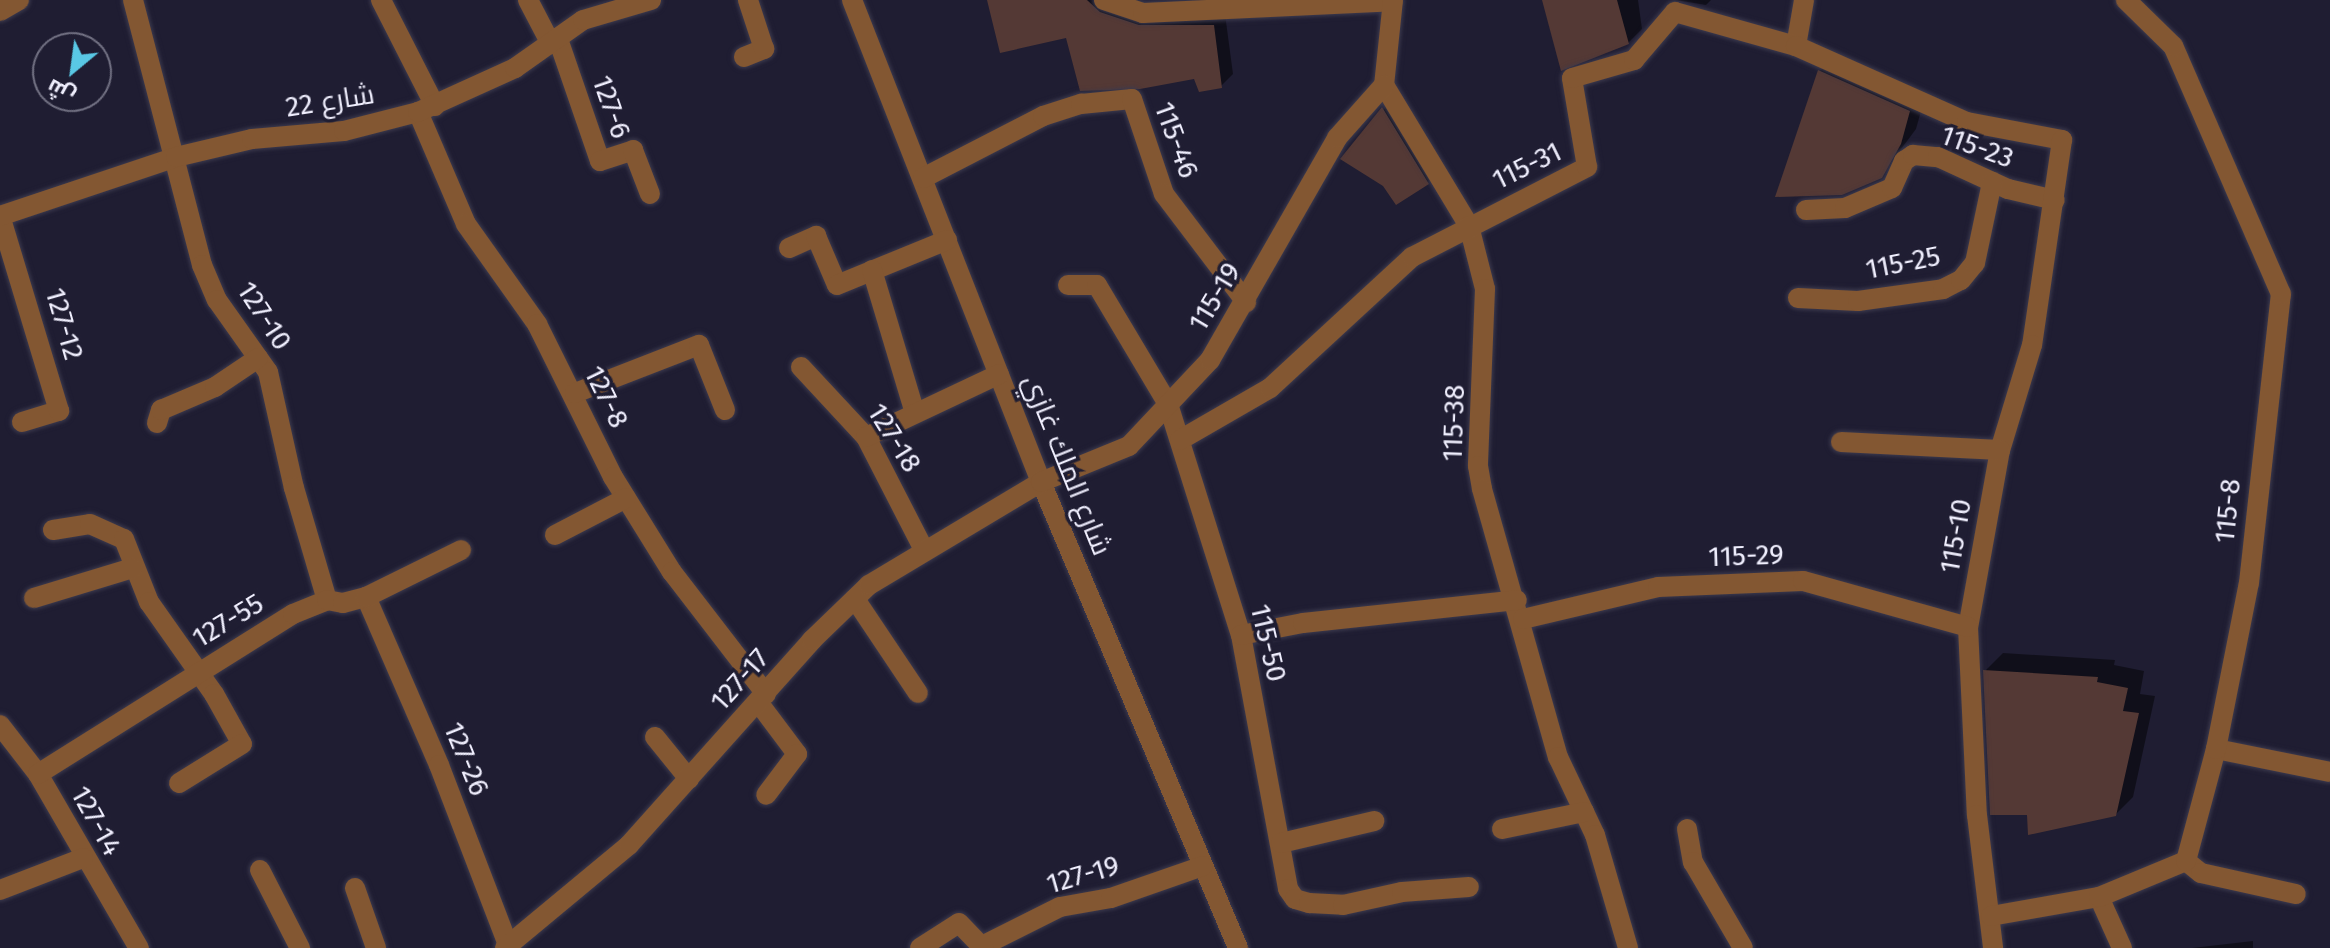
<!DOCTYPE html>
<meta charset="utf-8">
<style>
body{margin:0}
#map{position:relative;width:2330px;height:948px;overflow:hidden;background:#1f1d32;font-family:"Fira Sans",Cairo,sans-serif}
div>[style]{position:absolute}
.shadow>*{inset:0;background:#0007}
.building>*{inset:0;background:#543935}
.roads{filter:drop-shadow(0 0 2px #3c3a4e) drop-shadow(0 0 2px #3c3a4e)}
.minor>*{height:20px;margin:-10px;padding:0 10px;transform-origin:10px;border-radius:10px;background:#835732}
span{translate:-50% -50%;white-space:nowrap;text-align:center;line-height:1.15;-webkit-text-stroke:7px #1f1d32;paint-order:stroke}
.street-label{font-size:28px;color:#efeefd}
.north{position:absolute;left:32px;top:32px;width:80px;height:80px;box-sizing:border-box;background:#1f1d32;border:2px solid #727183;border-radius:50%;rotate:209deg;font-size:22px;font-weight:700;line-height:32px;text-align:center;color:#efeefd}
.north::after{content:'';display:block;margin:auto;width:28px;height:36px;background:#59c8e5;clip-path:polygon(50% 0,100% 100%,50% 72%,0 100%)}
</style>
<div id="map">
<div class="shadow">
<i style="clip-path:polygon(990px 0,1111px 0,1225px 14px,1233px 74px,1221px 86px,1067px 36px)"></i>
<i style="clip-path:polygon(1544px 0,1638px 0,1642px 29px,1628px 43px)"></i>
<i style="clip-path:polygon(1675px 0,1711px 0,1706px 5px)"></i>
<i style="clip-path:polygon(1837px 54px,1926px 93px,1916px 129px,1881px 176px,1820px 71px)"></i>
<i style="clip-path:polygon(1396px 95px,1441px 169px,1427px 183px,1385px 184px,1343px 158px)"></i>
<i style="clip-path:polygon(2003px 653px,2115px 660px,2114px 665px,2144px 671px,2140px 694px,2155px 696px,2133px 797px,2115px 815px,2029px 813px,1985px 671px)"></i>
<i style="clip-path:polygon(2253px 941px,2253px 948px,2192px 948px)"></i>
</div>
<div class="building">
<i style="clip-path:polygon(987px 0,1087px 0,1100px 12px,1139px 25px,1214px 25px,1222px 88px,1199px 92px,1194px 79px,1140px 89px,1080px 91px,1066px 38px,1000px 53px)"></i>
<i style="clip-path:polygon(1542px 0,1617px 0,1629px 44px,1561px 71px)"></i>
<i style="clip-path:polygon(1818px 70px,1910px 111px,1901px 144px,1882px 178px,1842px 195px,1775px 197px)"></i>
<i style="clip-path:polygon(1382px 107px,1429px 184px,1396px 205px,1383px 186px,1340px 159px)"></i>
<i style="clip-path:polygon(1983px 670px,2098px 677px,2097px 682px,2128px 688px,2123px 711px,2139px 713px,2116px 816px,2028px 835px,2027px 815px,1990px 815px)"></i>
</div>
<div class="roads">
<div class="minor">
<i style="left:133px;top:0;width:274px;rotate:75.4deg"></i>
<i style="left:202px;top:265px;width:38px;rotate:67deg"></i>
<i style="left:217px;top:300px;width:88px;rotate:54.7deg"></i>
<i style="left:268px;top:372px;width:119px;rotate:77.4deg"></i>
<i style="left:294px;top:488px;width:117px;rotate:73.6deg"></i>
<i style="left:381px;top:0;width:119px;rotate:63deg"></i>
<i style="left:528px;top:0;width:50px;rotate:62.4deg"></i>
<i style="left:852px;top:0;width:518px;rotate:68.59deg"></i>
<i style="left:1041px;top:482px;width:506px;rotate:67.08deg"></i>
<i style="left:1104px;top:0;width:41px;rotate:18.4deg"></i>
<i style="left:1143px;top:13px;width:250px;rotate:-2.7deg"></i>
<i style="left:1393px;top:0;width:85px;rotate:96deg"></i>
<i style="left:1384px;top:85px;width:165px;rotate:58.9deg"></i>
<i style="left:1469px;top:226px;width:65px;rotate:75.7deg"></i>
<i style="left:1485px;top:289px;width:177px;rotate:92.3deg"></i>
<i style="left:1478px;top:466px;width:23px;rotate:80deg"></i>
<i style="left:1482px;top:489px;width:279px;rotate:74.2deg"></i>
<i style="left:1558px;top:757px;width:86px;rotate:64.6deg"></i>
<i style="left:1595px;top:835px;width:118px;rotate:73.7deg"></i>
<i style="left:0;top:11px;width:22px;rotate:-30deg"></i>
<i style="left:558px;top:39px;width:129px;rotate:71deg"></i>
<i style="left:600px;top:161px;width:35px;rotate:-18deg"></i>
<i style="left:633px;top:150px;width:47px;rotate:68.9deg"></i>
<i style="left:1796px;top:46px;width:47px;rotate:-80.1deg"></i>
<i style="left:744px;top:57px;width:22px;rotate:-22deg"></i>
<i style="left:764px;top:49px;width:52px;rotate:-108.1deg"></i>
<i style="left:418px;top:112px;width:122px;rotate:66.8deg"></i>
<i style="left:466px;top:224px;width:123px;rotate:54.6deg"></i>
<i style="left:537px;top:324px;width:171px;rotate:63.6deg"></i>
<i style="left:613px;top:477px;width:112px;rotate:58.2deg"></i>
<i style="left:672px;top:572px;width:154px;rotate:52.4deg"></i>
<i style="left:923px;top:178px;width:135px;rotate:-27.3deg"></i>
<i style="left:1043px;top:116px;width:40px;rotate:-18deg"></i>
<i style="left:1081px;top:104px;width:51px;rotate:-5.6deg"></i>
<i style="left:1132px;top:99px;width:100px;rotate:71.4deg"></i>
<i style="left:1164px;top:194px;width:136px;rotate:52.8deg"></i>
<i style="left:1806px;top:210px;width:39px;rotate:-3deg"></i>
<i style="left:1845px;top:208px;width:51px;rotate:-23.1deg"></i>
<i style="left:1892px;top:188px;width:30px;rotate:-66deg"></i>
<i style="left:1904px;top:161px;width:11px;rotate:-34deg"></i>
<i style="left:1913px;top:155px;width:25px;rotate:5deg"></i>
<i style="left:1938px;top:157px;width:77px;rotate:24.6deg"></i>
<i style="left:2008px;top:189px;width:48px;rotate:13.2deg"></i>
<i style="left:789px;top:248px;width:30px;rotate:-24deg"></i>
<i style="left:816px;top:236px;width:53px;rotate:66.8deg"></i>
<i style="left:837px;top:285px;width:119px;rotate:-22.2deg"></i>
<i style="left:872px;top:270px;width:149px;rotate:73.3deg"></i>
<i style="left:1068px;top:285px;width:29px"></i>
<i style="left:1097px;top:285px;width:139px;rotate:59.2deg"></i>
<i style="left:1168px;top:404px;width:242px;rotate:72.5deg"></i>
<i style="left:1241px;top:635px;width:258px;rotate:79.5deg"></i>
<i style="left:1288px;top:889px;width:12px;rotate:55deg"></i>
<i style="left:1295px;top:899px;width:15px;rotate:16deg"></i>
<i style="left:1309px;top:903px;width:34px;rotate:3deg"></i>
<i style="left:1343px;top:905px;width:60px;rotate:-12.4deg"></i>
<i style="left:1402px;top:892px;width:67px;rotate:-4.3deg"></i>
<i style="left:1798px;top:298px;width:60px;rotate:2.9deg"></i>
<i style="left:1858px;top:301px;width:86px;rotate:-8deg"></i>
<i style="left:1943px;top:289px;width:20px;rotate:-27deg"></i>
<i style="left:1961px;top:280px;width:22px;rotate:-51deg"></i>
<i style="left:1975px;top:263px;width:83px;rotate:-78.1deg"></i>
<i style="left:801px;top:367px;width:96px;rotate:47.1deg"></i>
<i style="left:866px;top:437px;width:127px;rotate:62.8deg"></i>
<i style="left:575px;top:393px;width:133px;rotate:-21.2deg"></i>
<i style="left:699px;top:345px;width:70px;rotate:68.2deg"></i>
<i style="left:22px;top:422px;width:39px;rotate:-17deg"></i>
<i style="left:59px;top:411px;width:204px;rotate:-106.8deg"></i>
<i style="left:0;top:216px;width:186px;rotate:-18.5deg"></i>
<i style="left:176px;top:157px;width:78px;rotate:-13.3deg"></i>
<i style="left:252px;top:139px;width:92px;rotate:-5deg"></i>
<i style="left:344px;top:131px;width:76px;rotate:-14.4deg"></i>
<i style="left:418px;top:112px;width:107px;rotate:-24.4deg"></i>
<i style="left:515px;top:68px;width:83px;rotate:-35.2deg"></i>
<i style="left:583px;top:20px;width:71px;rotate:-16.4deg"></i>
<i style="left:157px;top:423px;width:14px;rotate:-73deg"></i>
<i style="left:161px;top:410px;width:59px;rotate:-23.1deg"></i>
<i style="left:215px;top:387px;width:52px;rotate:-34deg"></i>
<i style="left:866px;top:437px;width:147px;rotate:-25.3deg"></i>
<i style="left:1180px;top:440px;width:104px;rotate:-30deg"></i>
<i style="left:1270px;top:388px;width:193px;rotate:-42.7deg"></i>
<i style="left:1412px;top:257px;width:197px;rotate:-27.2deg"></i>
<i style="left:1587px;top:167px;width:90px;rotate:-99.6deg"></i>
<i style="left:1572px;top:78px;width:65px;rotate:-16.2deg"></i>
<i style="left:1634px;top:60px;width:63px;rotate:-49.5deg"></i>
<i style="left:1675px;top:12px;width:126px;rotate:15.7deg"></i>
<i style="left:1796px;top:46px;width:187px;rotate:24deg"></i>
<i style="left:1967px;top:122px;width:97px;rotate:10.7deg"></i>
<i style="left:2062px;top:140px;width:207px;rotate:98.3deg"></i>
<i style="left:2032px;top:345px;width:110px;rotate:106.9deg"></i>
<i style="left:2000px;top:450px;width:180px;rotate:100.2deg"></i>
<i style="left:1968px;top:627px;width:188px;rotate:87.3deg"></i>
<i style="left:1977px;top:815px;width:134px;rotate:83.1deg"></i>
<i style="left:1841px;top:442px;width:159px;rotate:2.9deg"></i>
<i style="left:53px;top:530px;width:37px;rotate:-9deg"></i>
<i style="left:90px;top:524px;width:37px;rotate:24deg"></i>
<i style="left:124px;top:539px;width:68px;rotate:68.4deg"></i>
<i style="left:149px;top:602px;width:113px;rotate:54.8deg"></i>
<i style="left:214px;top:694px;width:57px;rotate:60.8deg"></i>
<i style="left:242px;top:744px;width:74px;rotate:148.2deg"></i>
<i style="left:555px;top:535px;width:80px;rotate:-27.5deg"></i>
<i style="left:366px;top:597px;width:183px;rotate:66.5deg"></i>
<i style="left:439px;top:765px;width:193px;rotate:69deg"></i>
<i style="left:34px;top:598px;width:103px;rotate:-16.9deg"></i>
<i style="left:855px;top:599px;width:113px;rotate:56.2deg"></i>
<i style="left:1523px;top:619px;width:139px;rotate:-13.3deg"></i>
<i style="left:1658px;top:587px;width:145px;rotate:-2.4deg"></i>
<i style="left:1803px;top:581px;width:171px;rotate:15.6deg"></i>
<i style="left:1241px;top:635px;width:63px;rotate:-11deg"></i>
<i style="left:1303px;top:623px;width:215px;rotate:-6.1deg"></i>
<i style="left:758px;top:702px;width:65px;rotate:53.1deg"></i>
<i style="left:797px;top:754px;width:51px;rotate:127.1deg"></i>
<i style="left:0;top:725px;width:62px;rotate:52.2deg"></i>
<i style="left:38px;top:774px;width:201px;rotate:59.9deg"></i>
<i style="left:655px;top:737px;width:54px;rotate:51deg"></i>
<i style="left:2216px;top:749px;width:116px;rotate:11.4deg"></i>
<i style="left:38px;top:774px;width:301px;rotate:-32.1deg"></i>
<i style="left:293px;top:614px;width:37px;rotate:-22deg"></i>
<i style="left:327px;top:600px;width:16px;rotate:11deg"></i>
<i style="left:343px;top:603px;width:24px;rotate:-15deg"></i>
<i style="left:366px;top:597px;width:106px;rotate:-26.3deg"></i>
<i style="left:1502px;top:829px;width:84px;rotate:-11.7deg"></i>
<i style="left:1687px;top:829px;width:34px;rotate:80deg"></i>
<i style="left:1693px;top:862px;width:99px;rotate:59.8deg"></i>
<i style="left:1281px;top:843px;width:96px;rotate:-13.3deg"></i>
<i style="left:2186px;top:861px;width:19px;rotate:39deg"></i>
<i style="left:2201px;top:873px;width:97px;rotate:12.5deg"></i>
<i style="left:260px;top:870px;width:88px;rotate:62.9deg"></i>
<i style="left:355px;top:888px;width:64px;rotate:70.7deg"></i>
<i style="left:0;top:890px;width:89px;rotate:-21.1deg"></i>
<i style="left:2099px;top:897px;width:56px;rotate:65.7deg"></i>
<i style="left:1991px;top:916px;width:110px;rotate:-10deg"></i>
<i style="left:2099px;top:897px;width:94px;rotate:-22.5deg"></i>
<i style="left:2186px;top:861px;width:116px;rotate:-75deg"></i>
<i style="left:2216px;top:749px;width:169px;rotate:-78.8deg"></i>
<i style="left:2249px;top:583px;width:291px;rotate:-83.7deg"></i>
<i style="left:2281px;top:294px;width:270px;rotate:-113.5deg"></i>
<i style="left:2173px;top:46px;width:66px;rotate:-135.6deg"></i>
<i style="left:982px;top:946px;width:87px;rotate:-26.6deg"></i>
<i style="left:1060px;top:907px;width:52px;rotate:-10deg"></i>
<i style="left:1111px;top:898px;width:97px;rotate:-19.2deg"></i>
<i style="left:505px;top:948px;width:161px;rotate:-39.7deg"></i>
<i style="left:629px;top:845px;width:275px;rotate:-48.2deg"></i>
<i style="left:812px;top:640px;width:79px;rotate:-44deg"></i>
<i style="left:869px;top:585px;width:200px;rotate:-30.9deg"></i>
<i style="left:1041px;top:482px;width:95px;rotate:-22.2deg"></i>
<i style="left:1129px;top:446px;width:118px;rotate:-46.7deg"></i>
<i style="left:1210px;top:360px;width:256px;rotate:-60.2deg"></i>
<i style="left:1337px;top:138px;width:71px;rotate:-48.4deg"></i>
<i style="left:920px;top:948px;width:46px;rotate:-32.7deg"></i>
<i style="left:959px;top:923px;width:35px;rotate:46deg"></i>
</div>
</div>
<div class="street-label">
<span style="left:330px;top:101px;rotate:-9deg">شارع 22</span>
<span style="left:611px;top:107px;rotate:71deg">127-6</span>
<span style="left:1176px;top:140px;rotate:70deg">115-46</span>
<span style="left:1977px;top:147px;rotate:20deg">115-23</span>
<span style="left:1527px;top:166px;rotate:-26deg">115-31</span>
<span style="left:1903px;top:263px;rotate:-11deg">115-25</span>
<span style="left:1215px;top:297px;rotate:-59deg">115-19</span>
<span style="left:264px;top:316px;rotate:57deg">127-10</span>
<span style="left:64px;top:324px;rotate:74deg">127-12</span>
<span style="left:606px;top:397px;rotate:64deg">127-8</span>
<span style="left:1454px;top:423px;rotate:-88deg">115-38</span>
<span style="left:894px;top:438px;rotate:58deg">127-18</span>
<span style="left:1067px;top:465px;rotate:68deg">شارع الملك غازي</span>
<span style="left:2228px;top:511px;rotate:-84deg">115-8</span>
<span style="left:1956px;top:536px;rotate:-80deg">115-10</span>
<span style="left:1746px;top:556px;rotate:-2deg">115-29</span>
<span style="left:228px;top:621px;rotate:-31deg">127-55</span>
<span style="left:1268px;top:643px;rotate:77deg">115-50</span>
<span style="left:740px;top:680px;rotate:-48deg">127-17</span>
<span style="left:466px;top:759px;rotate:68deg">127-26</span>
<span style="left:96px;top:821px;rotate:61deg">127-14</span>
<span style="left:1083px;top:875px;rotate:-16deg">127-19</span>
</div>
<div class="north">ش</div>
</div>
